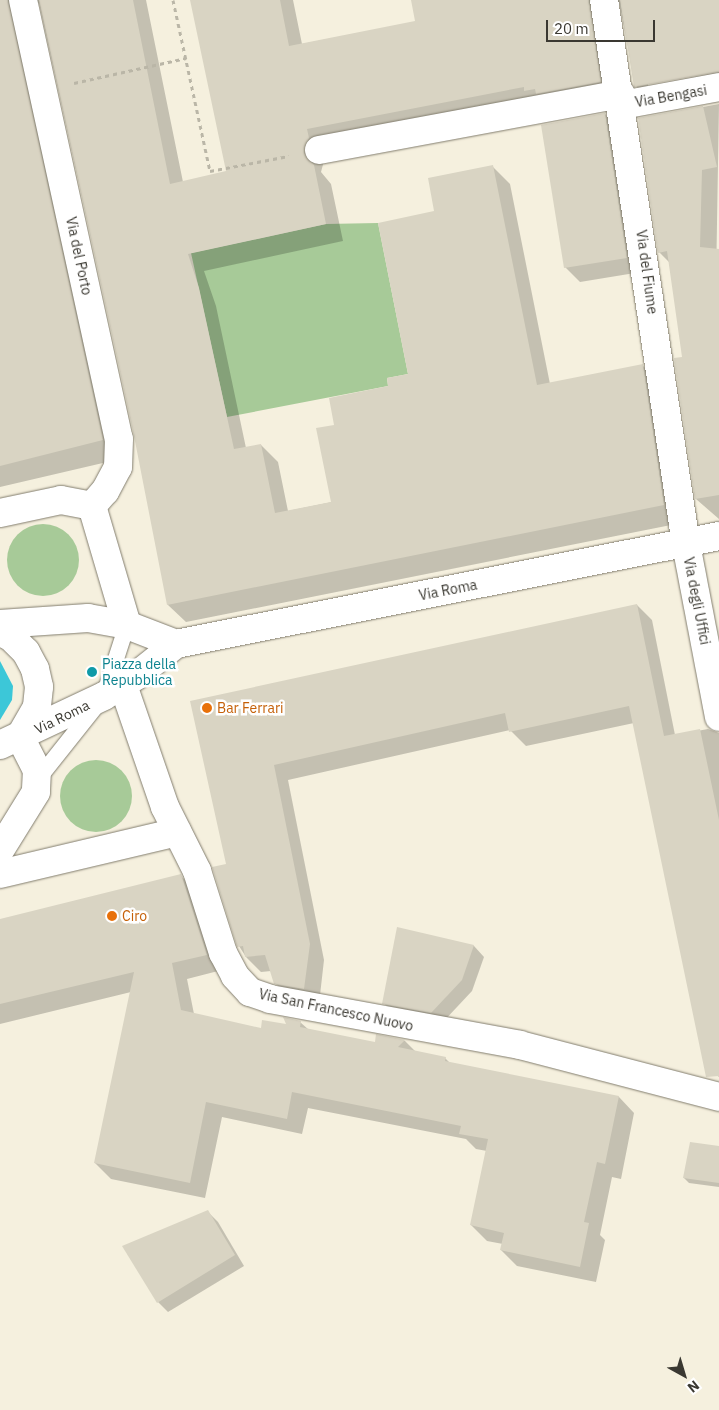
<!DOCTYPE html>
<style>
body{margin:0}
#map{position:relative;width:719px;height:1410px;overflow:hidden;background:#f5f0de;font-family:"IBM Plex Sans",sans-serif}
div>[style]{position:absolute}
.green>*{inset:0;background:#a7ca98}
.round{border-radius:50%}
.water>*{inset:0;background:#3cc7d8}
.shadow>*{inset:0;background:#0003}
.building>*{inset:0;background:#d9d4c3}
.path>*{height:3px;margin-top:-1.5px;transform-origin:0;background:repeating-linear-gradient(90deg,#bab6a7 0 4px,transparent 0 8px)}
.roads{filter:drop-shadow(0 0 1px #827d6e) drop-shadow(0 0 1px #827d6e)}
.service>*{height:16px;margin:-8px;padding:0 8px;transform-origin:8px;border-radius:8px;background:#fff}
.minor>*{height:28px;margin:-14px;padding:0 14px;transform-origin:14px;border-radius:14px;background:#fff}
.secondary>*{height:28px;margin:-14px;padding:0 14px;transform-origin:14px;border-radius:14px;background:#fff}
.dots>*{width:14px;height:14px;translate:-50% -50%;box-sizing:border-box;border:2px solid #fff;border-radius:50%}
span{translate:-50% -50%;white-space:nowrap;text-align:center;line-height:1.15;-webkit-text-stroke:5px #fff;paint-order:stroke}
.street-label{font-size:14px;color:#3a3831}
.culture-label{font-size:14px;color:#0d838f}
.left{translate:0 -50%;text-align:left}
.food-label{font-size:14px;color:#c56008}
.north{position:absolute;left:659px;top:1350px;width:50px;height:50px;-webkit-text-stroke:4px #fff;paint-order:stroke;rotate:141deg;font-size:14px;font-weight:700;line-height:20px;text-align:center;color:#3a3831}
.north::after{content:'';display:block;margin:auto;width:18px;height:22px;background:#3a3831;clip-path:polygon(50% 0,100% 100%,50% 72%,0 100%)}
.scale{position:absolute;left:546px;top:20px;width:109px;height:22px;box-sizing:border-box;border:2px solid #3a3831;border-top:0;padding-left:6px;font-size:15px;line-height:18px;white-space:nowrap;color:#3a3831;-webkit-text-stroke:4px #fff;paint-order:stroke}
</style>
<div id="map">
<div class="green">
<i style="clip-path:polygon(378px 223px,408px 374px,387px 378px,388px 386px,227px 417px,191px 253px,326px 224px)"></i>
<i class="round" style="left:7px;top:524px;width:72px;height:72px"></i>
<i class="round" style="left:60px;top:760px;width:72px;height:72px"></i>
</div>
<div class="water">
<i style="clip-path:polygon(0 661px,13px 686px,12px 700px,0 720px)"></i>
</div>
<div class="shadow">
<i style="clip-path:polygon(0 0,146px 0,183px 182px,227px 172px,191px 0,293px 0,302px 44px,417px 22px,413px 0,719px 0,719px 70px,648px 83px,648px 86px,719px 72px,719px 91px,653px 104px,636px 86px,619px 2px,611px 5px,617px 99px,325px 157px,321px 172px,331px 184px,343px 241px,204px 271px,216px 306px,246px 448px,261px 445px,278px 462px,288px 511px,332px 502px,336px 426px,409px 375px,436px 212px,493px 167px,510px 184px,550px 384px,643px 366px,660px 383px,681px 523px,186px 622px,168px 605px,135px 435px,39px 3px,30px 5px,120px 459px,0 487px)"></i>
<i style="clip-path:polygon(719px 104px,715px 344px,719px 335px,719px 519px,696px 499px,686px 357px,670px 263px,659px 252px,639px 119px)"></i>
<i style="clip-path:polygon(605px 114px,620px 129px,641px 272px,580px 282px,565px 267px)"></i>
<i style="clip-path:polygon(637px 605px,652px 620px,675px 735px,708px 729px,719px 733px,719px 1077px,704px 1062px,634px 723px,526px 746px,510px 730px,288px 780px,324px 960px,319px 1004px,290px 998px,275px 983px,271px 971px,261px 972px,246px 957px,239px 946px,227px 865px,191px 702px)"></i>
<i style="clip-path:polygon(181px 876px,197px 892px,222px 970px,187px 979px,194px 1014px,262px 1029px,300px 1022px,309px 1030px,376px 1044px,377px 1036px,405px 1041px,416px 1052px,445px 1058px,451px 1064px,619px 1097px,634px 1113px,621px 1179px,612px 1177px,600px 1235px,605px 1240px,596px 1282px,517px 1266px,501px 1250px,503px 1244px,487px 1241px,471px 1225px,487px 1151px,476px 1149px,466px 1139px,308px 1108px,302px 1134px,222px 1117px,205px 1198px,111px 1179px,95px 1163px,131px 992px,0 1024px,0 920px)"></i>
<i style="clip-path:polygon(398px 929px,474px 946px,484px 957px,472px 991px,442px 1023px,394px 1014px,384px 1003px)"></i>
<i style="clip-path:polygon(719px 1148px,719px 1187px,689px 1183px,684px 1178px)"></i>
<i style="clip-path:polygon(208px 1212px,218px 1222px,244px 1266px,168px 1312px,158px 1302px)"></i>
</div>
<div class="building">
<i style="clip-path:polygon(0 0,8px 0,103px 440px,0 466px)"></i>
<i style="clip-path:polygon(39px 0,133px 0,170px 184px,226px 171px,190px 0,280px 0,289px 46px,415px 21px,411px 0,589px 0,601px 82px,536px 94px,535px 89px,524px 91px,524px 87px,307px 129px,309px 138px,304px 153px,314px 165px,326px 224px,188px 254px,199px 288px,234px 449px,261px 444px,275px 513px,331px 502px,316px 428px,334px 425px,329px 398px,388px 386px,387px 378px,408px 374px,378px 223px,434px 211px,428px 178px,493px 165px,537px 385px,643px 364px,664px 505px,167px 605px,134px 436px)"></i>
<i style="clip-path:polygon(620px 0,719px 0,719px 72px,634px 87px)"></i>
<i style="clip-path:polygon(703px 106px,717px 167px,702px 170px,700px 247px,719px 249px,719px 495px,695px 499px,674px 358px,682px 357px,667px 251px,658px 253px,638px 118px)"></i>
<i style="clip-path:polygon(605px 113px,627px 258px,564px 268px,541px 125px)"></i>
<i style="clip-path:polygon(637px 604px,664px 736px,700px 729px,719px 820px,719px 1076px,706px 1077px,629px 706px,509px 732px,505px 713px,274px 765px,310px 944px,304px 989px,274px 984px,265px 955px,245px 957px,243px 946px,237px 947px,212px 867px,226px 864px,190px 701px)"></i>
<i style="clip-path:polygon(181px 874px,207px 955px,172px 963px,181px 1010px,261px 1028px,262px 1020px,286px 1024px,283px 1017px,301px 1021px,300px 1027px,375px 1042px,376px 1034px,405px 1040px,398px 1047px,446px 1057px,445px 1061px,619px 1096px,605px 1164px,597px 1162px,584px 1222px,589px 1223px,580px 1267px,500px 1250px,504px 1233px,470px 1225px,488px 1139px,459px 1134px,461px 1126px,292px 1092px,287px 1119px,206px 1102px,190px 1183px,94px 1163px,134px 972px,0 1004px,0 919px)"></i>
<i style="clip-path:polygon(397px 927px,474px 945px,462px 980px,431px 1013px,382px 1004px)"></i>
<i style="clip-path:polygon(690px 1142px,719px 1146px,719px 1183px,683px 1178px)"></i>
<i style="clip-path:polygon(208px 1210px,235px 1255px,157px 1303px,122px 1246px)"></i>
</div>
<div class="path">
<i style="left:173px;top:0;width:175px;rotate:77.8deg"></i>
<i style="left:210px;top:171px;width:80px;rotate:-10.8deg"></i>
<i style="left:74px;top:83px;width:115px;rotate:-12.6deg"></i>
</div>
<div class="roads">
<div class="service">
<i style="left:38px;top:779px;width:106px;rotate:-51.5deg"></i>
<i style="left:104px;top:696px;width:75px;rotate:-72.1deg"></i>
</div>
<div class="minor">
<i style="left:23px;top:0;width:449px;rotate:77.7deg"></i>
<i style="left:119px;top:439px;width:28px;rotate:92deg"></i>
<i style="left:118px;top:467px;width:27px;rotate:118deg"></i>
<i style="left:105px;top:491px;width:20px;rotate:131deg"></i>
<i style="left:604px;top:0;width:550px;rotate:81.43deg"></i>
<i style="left:686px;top:544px;width:176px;rotate:79.2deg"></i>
<i style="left:622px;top:105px;width:99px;rotate:-10.5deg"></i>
<i style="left:319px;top:150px;width:307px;rotate:-10.5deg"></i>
<i style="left:92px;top:506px;width:124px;rotate:73.6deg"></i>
<i style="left:0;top:513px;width:62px;rotate:-12deg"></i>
<i style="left:61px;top:500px;width:32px;rotate:11deg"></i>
<i style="left:0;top:632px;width:12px;rotate:24deg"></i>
<i style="left:11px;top:637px;width:21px;rotate:45deg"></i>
<i style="left:26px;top:652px;width:19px;rotate:62deg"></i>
<i style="left:35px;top:669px;width:18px;rotate:77deg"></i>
<i style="left:39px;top:687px;width:20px;rotate:96deg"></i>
<i style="left:37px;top:707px;width:34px;rotate:120deg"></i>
<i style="left:20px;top:737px;width:37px;rotate:63deg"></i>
<i style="left:37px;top:770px;width:22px;rotate:93deg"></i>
<i style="left:36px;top:792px;width:68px;rotate:121.8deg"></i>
<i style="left:123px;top:685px;width:129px;rotate:71deg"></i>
<i style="left:165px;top:807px;width:72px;rotate:63.4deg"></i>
<i style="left:197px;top:871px;width:86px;rotate:72.4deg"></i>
<i style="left:223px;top:953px;width:26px;rotate:62deg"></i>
<i style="left:235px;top:976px;width:22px;rotate:47deg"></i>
<i style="left:250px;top:992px;width:21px;rotate:19deg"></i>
<i style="left:270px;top:999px;width:254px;rotate:10.4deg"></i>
<i style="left:520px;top:1045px;width:206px;rotate:14.6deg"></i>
<i style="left:0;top:874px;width:182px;rotate:-13.3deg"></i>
</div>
<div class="secondary">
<i style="left:0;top:624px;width:88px;rotate:-3.9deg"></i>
<i style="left:88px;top:618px;width:40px;rotate:10deg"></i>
<i style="left:127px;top:625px;width:53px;rotate:21.2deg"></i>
<i style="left:0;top:745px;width:115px;rotate:-25.2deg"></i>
<i style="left:104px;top:696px;width:38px;rotate:-32deg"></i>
<i style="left:136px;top:676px;width:51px;rotate:-38.7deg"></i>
<i style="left:176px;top:644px;width:554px;rotate:-11.25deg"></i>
</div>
</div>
<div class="dots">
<i style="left:92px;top:672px;background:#0f9aa8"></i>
<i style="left:207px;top:708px;background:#e8710a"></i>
<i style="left:112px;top:916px;background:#e8710a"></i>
</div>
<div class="street-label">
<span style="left:671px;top:96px;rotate:-10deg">Via Bengasi</span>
<span style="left:79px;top:256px;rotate:78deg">Via del Porto</span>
<span style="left:647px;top:272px;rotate:82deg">Via del Fiume</span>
<span style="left:448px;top:590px;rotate:-11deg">Via Roma</span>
<span style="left:697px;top:601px;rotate:79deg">Via degli Uffici</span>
<span style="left:62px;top:717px;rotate:-26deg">Via Roma</span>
<span style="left:336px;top:1010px;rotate:12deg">Via San Francesco Nuovo</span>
</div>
<div class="culture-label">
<span class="left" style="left:102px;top:672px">Piazza della<br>Repubblica</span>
</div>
<div class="food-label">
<span class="left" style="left:217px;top:708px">Bar Ferrari</span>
<span class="left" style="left:122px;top:916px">Ciro</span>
</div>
<div class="north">N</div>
<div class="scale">20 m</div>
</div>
